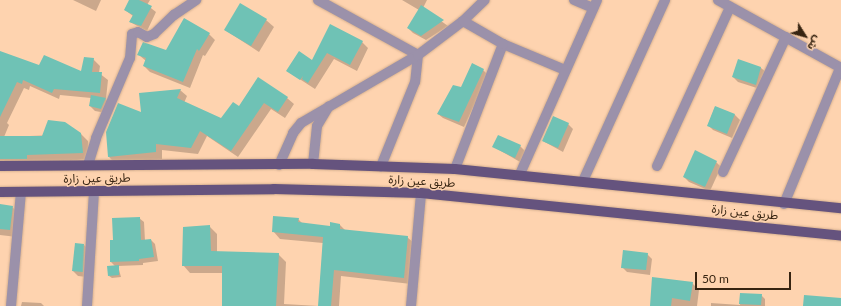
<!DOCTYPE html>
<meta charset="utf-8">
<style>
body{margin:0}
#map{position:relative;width:841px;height:306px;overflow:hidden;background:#fed3af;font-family:Lato,"Noto Sans Arabic",sans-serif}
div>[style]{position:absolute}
.shadow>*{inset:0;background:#0003}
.building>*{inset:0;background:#6fc2b5}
.roads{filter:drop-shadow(0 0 1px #d6b08f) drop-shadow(0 0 1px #d6b08f)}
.minor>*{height:10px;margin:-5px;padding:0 5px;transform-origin:5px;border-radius:5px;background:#9b91aa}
.major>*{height:10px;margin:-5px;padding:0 5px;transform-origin:5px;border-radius:5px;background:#65537e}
span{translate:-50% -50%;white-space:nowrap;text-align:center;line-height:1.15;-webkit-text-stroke:3px #fed3af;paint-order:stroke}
.street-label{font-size:12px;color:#372411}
.north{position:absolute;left:785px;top:16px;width:40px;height:40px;-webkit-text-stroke:3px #fed3af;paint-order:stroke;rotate:127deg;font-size:11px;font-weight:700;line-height:16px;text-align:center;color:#372411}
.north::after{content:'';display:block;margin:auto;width:14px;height:18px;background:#372411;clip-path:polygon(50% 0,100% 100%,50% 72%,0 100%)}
.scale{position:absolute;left:695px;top:272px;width:96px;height:18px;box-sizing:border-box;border:2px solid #372411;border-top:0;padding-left:5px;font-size:12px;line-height:14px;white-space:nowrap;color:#372411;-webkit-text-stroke:3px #fed3af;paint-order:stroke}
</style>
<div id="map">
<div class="shadow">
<i style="clip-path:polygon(73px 0,101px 0,96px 11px)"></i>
<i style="clip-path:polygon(130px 0,150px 0,147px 5px,156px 12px,147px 31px,130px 22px,133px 16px,125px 10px)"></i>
<i style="clip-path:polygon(402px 0,427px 0,423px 8px,448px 26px,426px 40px,413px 33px,408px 28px,419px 10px)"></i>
<i style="clip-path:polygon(266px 20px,274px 27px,259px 52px,225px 30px)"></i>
<i style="clip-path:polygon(331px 26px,362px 42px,368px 48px,357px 71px,334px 59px,315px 89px,287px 71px,312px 61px)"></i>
<i style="clip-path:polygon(209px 34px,215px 40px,205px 56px,203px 55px,190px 88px,150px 72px,144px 66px,146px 61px,139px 55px,166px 51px)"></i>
<i style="clip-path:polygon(0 53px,40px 67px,82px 72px,93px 59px,100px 66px,99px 73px,108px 80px,106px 99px,110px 104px,106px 113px,95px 111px,90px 106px,91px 98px,60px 95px,59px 99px,30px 86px,29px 90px,24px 88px,7px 123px,9px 125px,4px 137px,81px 134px,88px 141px,89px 159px,0 166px)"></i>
<i style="clip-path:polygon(739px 60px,761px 68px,766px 72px,760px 89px,738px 82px,733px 77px)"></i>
<i style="clip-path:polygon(483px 70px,488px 75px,464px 127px,443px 118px,438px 114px)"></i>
<i style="clip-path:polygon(180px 90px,187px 96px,184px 103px,222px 120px,239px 108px,287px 98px,294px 104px,285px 118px,271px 109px,238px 157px,207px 136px,198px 154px,162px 150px,162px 159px,115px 163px,109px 157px,107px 132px)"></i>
<i style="clip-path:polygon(715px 107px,735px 115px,740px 120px,732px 138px,713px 130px,708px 125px)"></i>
<i style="clip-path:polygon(568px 124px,573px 129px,563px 152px,543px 141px)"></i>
<i style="clip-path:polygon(520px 146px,525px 151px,520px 162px,494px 147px)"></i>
<i style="clip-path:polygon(716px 162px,721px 167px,710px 191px,689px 182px,684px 177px)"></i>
<i style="clip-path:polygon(0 205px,12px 207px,20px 214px,17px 237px,0 235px)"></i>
<i style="clip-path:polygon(139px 218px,144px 222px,145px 241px,151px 240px,155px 244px,158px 261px,143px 263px,143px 265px,118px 266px,121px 277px,112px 278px,109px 276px,116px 267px,111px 262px,114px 241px)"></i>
<i style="clip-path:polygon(298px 219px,303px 224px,331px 227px,340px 225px,346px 231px,407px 237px,415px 244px,411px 284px,341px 276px,339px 306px,223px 306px,223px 273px,190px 273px,183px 265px,209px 226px,217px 234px,217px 252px,278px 254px,286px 262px,284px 304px,319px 306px,323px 243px,280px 239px,273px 231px)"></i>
<i style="clip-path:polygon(84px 245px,89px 250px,87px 277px,78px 276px,73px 271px)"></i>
<i style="clip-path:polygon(647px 254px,652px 259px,650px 275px,627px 272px,622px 267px)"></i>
<i style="clip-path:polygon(692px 283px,699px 290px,697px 306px,651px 306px)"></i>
<i style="clip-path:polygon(741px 294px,761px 295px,765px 299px,765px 306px,711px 306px,711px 303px,740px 305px)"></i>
<i style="clip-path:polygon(22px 302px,41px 303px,44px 306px,21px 306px)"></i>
</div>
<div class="building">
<i style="clip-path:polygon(129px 0,139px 0,152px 6px,141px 26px,129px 22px,133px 15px,124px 10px)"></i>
<i style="clip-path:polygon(240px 3px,267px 19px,251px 46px,224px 30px)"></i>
<i style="clip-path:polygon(421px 5px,444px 20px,421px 36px,407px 28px)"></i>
<i style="clip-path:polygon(184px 18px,210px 33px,199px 51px,197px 49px,183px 82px,143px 66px,146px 58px,137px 55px,143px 42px,166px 50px)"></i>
<i style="clip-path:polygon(330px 24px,363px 41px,350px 65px,327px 53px,308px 83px,302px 79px,303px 76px,300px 80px,286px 71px,299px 51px,312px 60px)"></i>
<i style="clip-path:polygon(0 51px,39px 65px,44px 55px,81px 71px,84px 57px,94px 58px,92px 72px,102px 72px,100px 93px,54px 89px,52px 93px,23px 80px,22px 84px,17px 82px,0 117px)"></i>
<i style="clip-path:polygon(738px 59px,761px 67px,756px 85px,732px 77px)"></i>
<i style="clip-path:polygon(472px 63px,484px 69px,459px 122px,437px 114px,453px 85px,461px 87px)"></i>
<i style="clip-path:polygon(258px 77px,288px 97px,278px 112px,264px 103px,231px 151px,200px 131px,191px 148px,156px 144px,156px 152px,108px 157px,106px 132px,118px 103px,141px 112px,139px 93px,181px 89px,177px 98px,221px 118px,233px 102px,239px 106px)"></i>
<i style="clip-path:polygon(91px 95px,106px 98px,101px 109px,89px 106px)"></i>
<i style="clip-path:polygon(715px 106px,735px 114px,727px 134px,707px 126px)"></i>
<i style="clip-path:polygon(553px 116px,569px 123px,558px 148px,542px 141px)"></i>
<i style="clip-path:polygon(48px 120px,65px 122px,81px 133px,83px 153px,27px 155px,27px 159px,0 159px,0 136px,42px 136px)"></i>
<i style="clip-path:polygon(498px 135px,521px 145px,515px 158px,492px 147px)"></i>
<i style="clip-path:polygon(695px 150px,717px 161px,705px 187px,683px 177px)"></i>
<i style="clip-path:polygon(0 204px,13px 206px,10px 230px,0 229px)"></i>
<i style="clip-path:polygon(273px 216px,299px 218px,298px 222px,330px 226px,330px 222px,340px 224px,340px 229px,408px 236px,404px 278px,334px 270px,331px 306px,318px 306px,323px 237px,272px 232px)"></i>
<i style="clip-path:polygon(140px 217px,141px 240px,151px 239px,154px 257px,139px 259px,139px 261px,110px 262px,110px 240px,113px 240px,112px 218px)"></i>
<i style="clip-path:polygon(210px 225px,211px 251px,279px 253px,276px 306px,222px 306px,222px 266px,182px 266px,183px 227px)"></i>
<i style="clip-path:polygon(75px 243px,84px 244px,83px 272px,72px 271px)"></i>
<i style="clip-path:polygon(623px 250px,648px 253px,646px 270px,621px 268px)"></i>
<i style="clip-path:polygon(119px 265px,119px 275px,108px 276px,107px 266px)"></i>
<i style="clip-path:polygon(652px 277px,693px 282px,690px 301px,672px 298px,671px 306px,650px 306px)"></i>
<i style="clip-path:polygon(740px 293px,762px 294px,761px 305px,739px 304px)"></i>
<i style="clip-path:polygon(804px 295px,841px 298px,841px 306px,803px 306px)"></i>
</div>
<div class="roads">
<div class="minor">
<i style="left:318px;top:0;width:114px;rotate:28.8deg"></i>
<i style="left:418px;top:55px;width:27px;rotate:96deg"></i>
<i style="left:415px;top:82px;width:91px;rotate:112deg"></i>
<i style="left:574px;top:0;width:21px;rotate:23deg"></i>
<i style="left:718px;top:0;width:141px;rotate:28.9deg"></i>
<i style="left:503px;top:44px;width:67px;rotate:22.8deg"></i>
<i style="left:313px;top:164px;width:38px;rotate:-84deg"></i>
<i style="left:317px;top:126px;width:23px;rotate:-59deg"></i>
<i style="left:88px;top:165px;width:28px;rotate:-73deg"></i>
<i style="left:96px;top:138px;width:87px;rotate:-67deg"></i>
<i style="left:130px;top:58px;width:24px;rotate:-85deg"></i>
<i style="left:132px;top:34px;width:6px;rotate:-18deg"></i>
<i style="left:138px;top:32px;width:10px;rotate:29deg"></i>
<i style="left:147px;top:37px;width:8px;rotate:-23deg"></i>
<i style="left:154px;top:34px;width:28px;rotate:-44deg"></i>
<i style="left:174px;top:15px;width:27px;rotate:-34deg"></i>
<i style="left:279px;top:165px;width:35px;rotate:-66deg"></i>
<i style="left:293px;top:133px;width:13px;rotate:-51deg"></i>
<i style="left:301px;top:123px;width:135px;rotate:-30.2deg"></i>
<i style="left:418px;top:55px;width:56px;rotate:-37.1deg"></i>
<i style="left:463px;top:21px;width:30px;rotate:-44deg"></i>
<i style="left:657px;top:166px;width:175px;rotate:-65.3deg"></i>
<i style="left:455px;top:169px;width:134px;rotate:-69deg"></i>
<i style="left:503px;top:44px;width:46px;rotate:-150.1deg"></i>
<i style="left:723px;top:172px;width:149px;rotate:-65deg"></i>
<i style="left:520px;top:174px;width:190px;rotate:-66.1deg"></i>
<i style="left:583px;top:181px;width:199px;rotate:-65.6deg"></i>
<i style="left:784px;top:204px;width:147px;rotate:-67.6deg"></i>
<i style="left:11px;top:306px;width:114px;rotate:-85deg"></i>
<i style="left:87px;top:306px;width:115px;rotate:-86.5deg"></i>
<i style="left:411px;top:306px;width:113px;rotate:-84.9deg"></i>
</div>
<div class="major">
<i style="left:0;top:166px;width:313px;rotate:-0.4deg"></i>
<i style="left:313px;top:164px;width:142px;rotate:2deg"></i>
<i style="left:455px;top:169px;width:388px;rotate:5.8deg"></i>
<i style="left:0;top:192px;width:274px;rotate:-0.6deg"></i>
<i style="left:274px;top:189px;width:147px;rotate:1.6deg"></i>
<i style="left:421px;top:193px;width:422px;rotate:5.8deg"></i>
</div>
</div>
<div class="street-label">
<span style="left:97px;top:178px;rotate:-1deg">طريق عين زارة</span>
<span style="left:422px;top:181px;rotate:3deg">طريق عين زارة</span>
<span style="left:745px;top:212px;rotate:6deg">طريق عين زارة</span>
</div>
<div class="north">ش</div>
<div class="scale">50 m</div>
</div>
